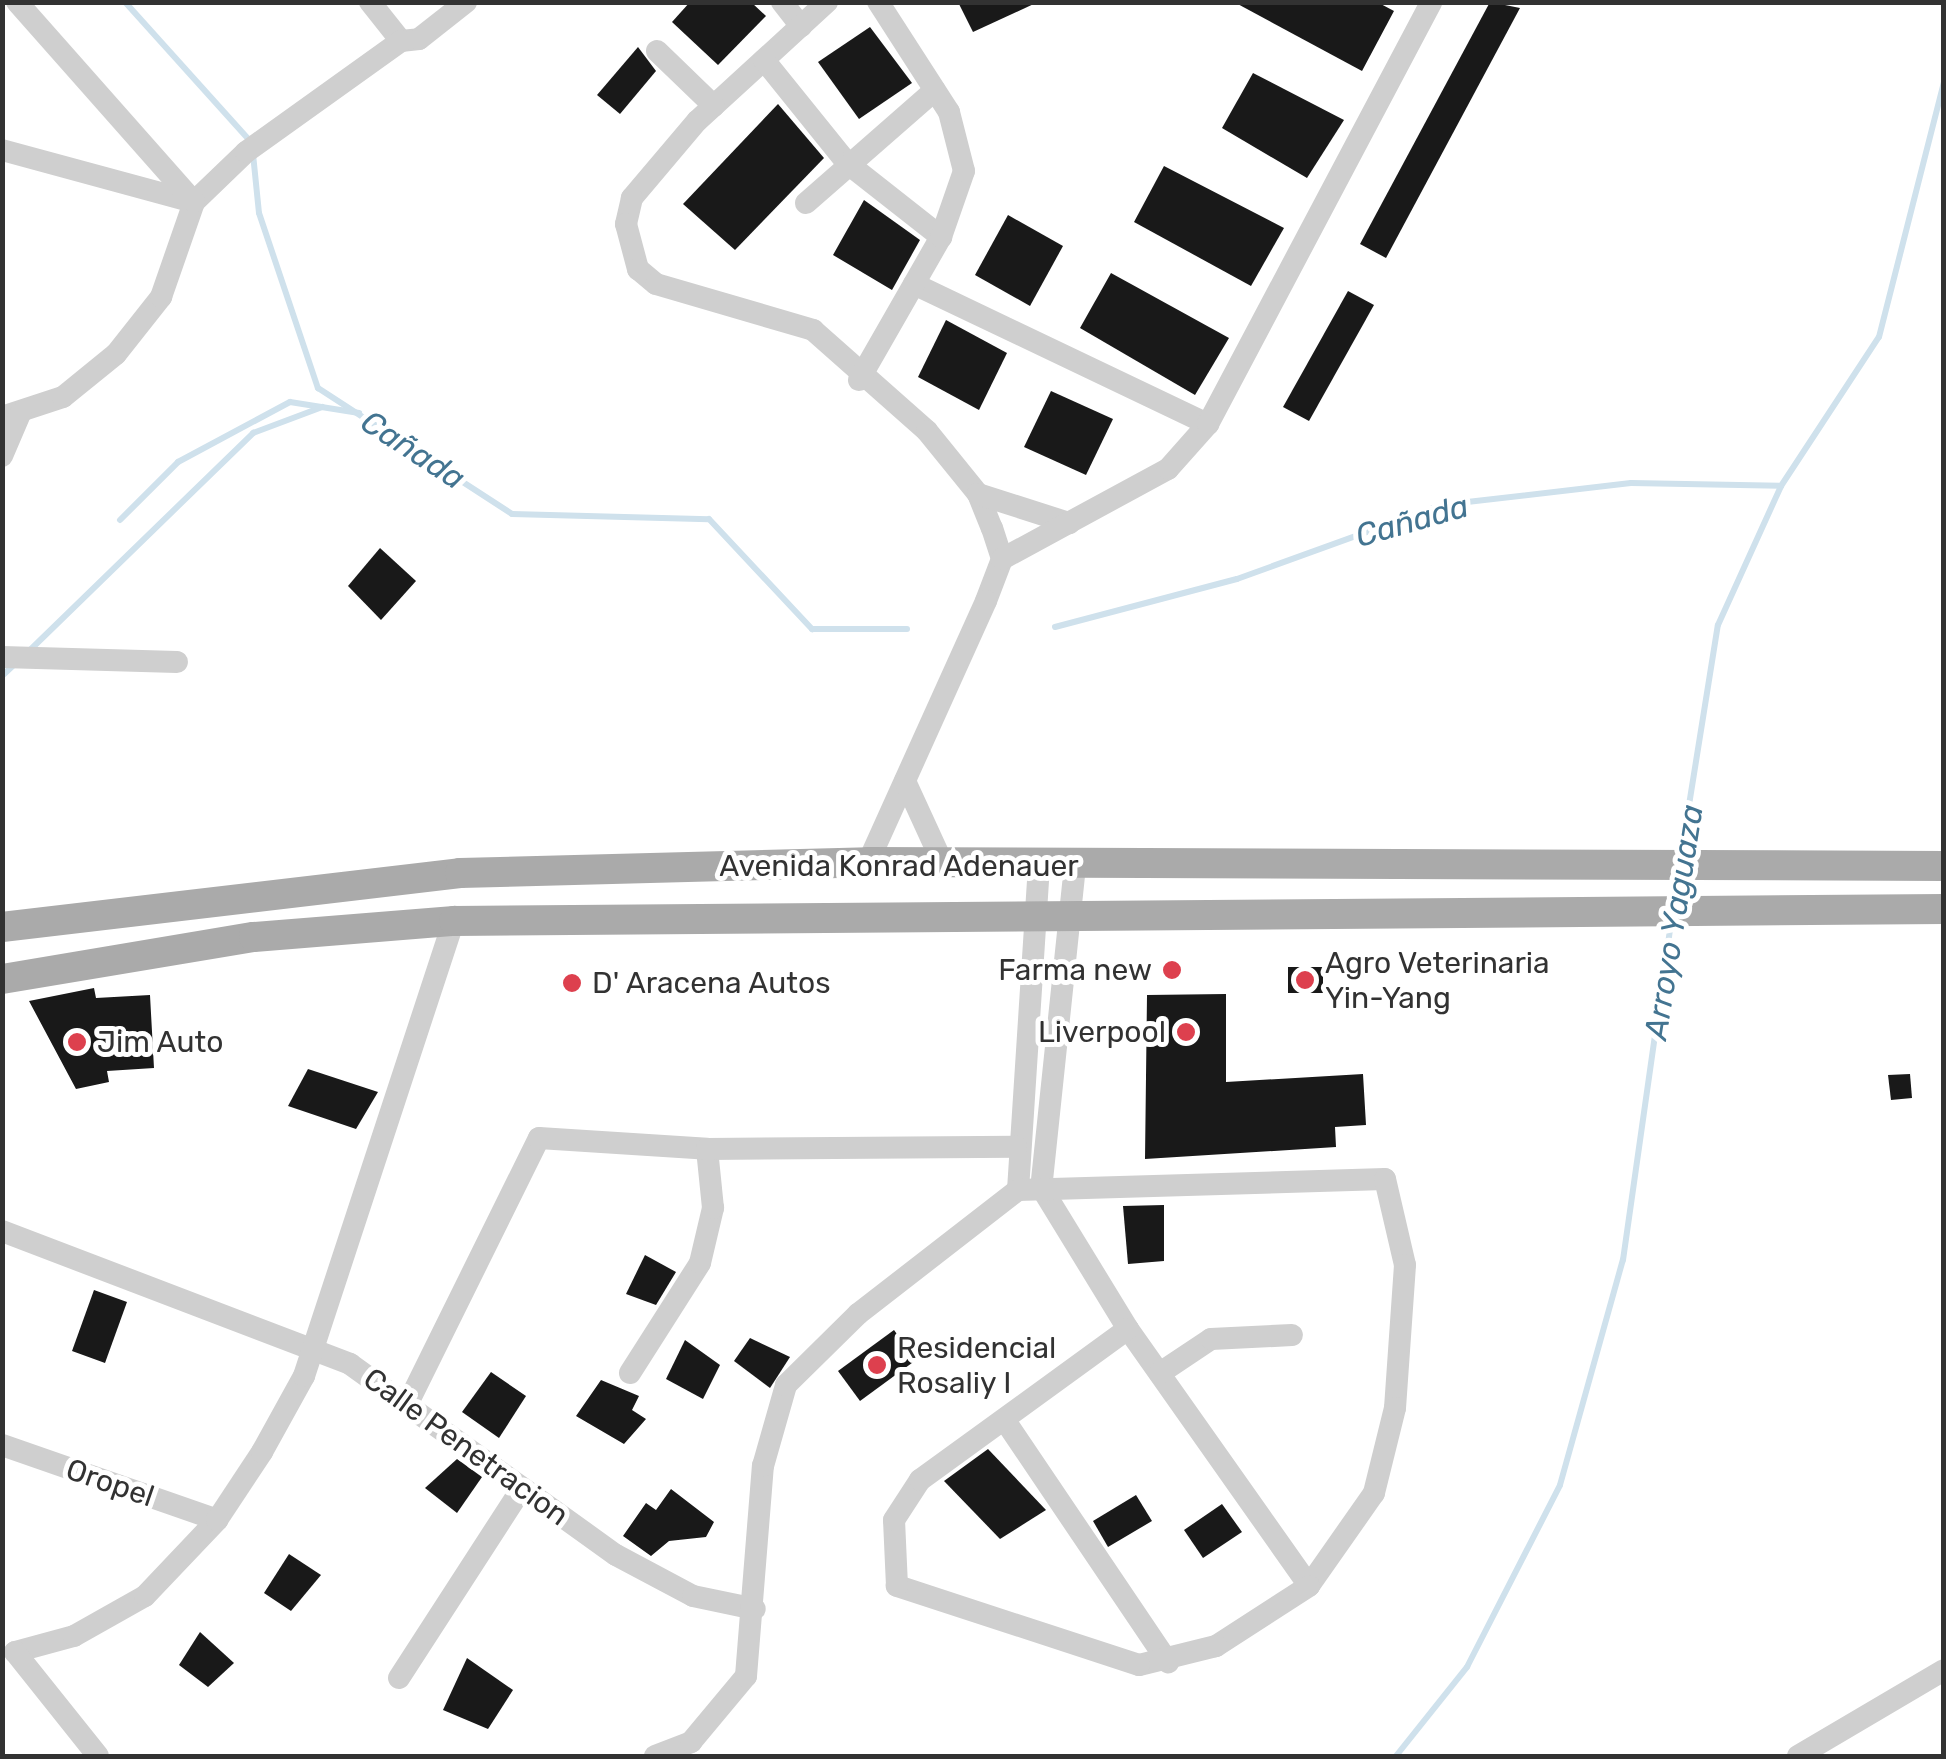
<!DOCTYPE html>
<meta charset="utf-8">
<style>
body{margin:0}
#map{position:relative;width:1946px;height:1759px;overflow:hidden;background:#fff;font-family:Rubik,sans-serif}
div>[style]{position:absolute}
.stream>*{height:6px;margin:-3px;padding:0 3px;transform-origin:3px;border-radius:3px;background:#cfe1ec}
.building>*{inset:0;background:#191919}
.minor>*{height:22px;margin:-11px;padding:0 11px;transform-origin:11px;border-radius:11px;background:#cfcfcf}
.major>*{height:30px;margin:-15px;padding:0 15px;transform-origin:15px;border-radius:15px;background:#aaa}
.dots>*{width:28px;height:28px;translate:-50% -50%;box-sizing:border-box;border:5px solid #fff;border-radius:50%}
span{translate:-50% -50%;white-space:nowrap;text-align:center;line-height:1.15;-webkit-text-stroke:10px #fff;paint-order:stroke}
.street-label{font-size:30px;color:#323232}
.poi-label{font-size:30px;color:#323232}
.left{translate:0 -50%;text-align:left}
.right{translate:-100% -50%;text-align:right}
.water-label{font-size:32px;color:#437491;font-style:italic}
.frame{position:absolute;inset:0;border:5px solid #323232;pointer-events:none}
</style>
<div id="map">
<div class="stream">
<i style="left:125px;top:2px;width:188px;rotate:48deg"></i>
<i style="left:253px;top:154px;width:59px;rotate:84.2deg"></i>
<i style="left:259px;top:213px;width:185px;rotate:71.4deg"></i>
<i style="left:318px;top:388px;width:231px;rotate:33deg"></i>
<i style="left:512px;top:514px;width:197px;rotate:1.5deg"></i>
<i style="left:709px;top:519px;width:151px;rotate:46.9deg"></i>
<i style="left:812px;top:629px;width:95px"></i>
<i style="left:120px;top:520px;width:82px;rotate:-45deg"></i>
<i style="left:178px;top:462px;width:127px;rotate:-28.2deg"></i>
<i style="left:290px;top:402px;width:70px;rotate:9.1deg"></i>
<i style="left:1055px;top:627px;width:188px;rotate:-14.8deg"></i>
<i style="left:1237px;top:579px;width:217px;rotate:-19.9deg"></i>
<i style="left:1441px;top:505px;width:191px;rotate:-6.6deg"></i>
<i style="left:1631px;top:483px;width:150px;rotate:1.1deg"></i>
<i style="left:29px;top:651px;width:313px;rotate:-44.2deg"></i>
<i style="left:253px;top:433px;width:74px;rotate:-20.6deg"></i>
<i style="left:2px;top:676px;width:19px;rotate:-43deg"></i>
<i style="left:1681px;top:855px;width:233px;rotate:-80.9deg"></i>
<i style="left:1718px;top:625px;width:153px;rotate:-65.6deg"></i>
<i style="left:1781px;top:486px;width:178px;rotate:-56.7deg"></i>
<i style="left:1879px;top:337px;width:263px;rotate:-75.7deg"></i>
<i style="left:1674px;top:905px;width:32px;rotate:-81deg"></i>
<i style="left:1396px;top:1756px;width:114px;rotate:-51.4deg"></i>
<i style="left:1467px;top:1667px;width:204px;rotate:-62.9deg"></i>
<i style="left:1560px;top:1485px;width:234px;rotate:-74.4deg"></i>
<i style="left:1623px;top:1260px;width:341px;rotate:-81.9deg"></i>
</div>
<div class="building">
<i style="clip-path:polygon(690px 2px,751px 2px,766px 16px,718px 65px,672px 22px)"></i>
<i style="clip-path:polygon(958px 2px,1038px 2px,973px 32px)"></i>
<i style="clip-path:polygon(1234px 2px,1377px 2px,1394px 11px,1362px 71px)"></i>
<i style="clip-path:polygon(1490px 2px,1520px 8px,1386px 258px,1360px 244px)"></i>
<i style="clip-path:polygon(870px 27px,912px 83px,859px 119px,818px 62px)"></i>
<i style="clip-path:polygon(638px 47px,656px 71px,620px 114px,597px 95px)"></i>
<i style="clip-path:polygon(1253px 73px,1344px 120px,1307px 178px,1222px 128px)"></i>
<i style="clip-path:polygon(778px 104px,824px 158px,735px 250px,683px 204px)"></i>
<i style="clip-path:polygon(1164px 166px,1284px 228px,1251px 286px,1134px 222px)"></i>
<i style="clip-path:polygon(864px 200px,920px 240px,892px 290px,833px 255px)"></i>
<i style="clip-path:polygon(1008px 215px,1063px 246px,1030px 306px,975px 275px)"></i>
<i style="clip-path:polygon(1111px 273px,1229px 338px,1195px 395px,1080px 328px)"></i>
<i style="clip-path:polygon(1348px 291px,1374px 305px,1309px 421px,1283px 407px)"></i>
<i style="clip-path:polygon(946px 320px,1007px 353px,979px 410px,918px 377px)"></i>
<i style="clip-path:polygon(1051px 391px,1113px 419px,1086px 475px,1024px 447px)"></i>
<i style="clip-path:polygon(380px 548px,416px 581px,381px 620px,348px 586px)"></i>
<i style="clip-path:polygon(1288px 967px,1323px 967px,1323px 993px,1288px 993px)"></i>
<i style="clip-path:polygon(94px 988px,96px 998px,150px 995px,154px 1068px,107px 1071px,109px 1082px,76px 1089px,29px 1001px)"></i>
<i style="clip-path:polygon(1226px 994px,1226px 1082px,1363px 1074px,1366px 1125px,1335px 1127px,1336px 1147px,1145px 1159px,1147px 995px)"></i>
<i style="clip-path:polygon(308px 1069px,378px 1092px,356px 1129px,288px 1106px)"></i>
<i style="clip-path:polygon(1910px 1074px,1912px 1098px,1891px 1100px,1888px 1075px)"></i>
<i style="clip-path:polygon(1164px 1205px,1164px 1261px,1128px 1264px,1123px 1206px)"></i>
<i style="clip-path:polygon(645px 1255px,676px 1272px,656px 1305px,626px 1294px)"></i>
<i style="clip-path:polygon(94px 1290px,127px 1302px,105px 1363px,72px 1351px)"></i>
<i style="clip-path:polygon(894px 1330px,916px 1360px,860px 1401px,838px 1371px)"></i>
<i style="clip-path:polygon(750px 1338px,790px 1357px,770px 1388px,734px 1361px)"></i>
<i style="clip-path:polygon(685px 1340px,720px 1365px,703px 1399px,666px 1379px)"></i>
<i style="clip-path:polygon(491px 1372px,526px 1396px,499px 1438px,462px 1412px)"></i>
<i style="clip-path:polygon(601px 1380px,639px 1396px,632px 1410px,646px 1419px,624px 1444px,576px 1416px)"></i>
<i style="clip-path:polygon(988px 1449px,1046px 1510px,1000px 1539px,944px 1481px)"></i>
<i style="clip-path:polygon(457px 1459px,482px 1477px,457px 1513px,425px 1488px)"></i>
<i style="clip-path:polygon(671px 1489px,714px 1522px,706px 1537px,669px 1541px,651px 1556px,623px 1536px,646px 1503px,656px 1510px)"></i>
<i style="clip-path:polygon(1136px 1495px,1152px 1521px,1108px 1547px,1093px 1521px)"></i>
<i style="clip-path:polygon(1222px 1504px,1242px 1532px,1203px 1558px,1184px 1530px)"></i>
<i style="clip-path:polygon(289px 1554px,321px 1575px,291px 1611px,264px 1593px)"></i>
<i style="clip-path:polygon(200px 1632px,234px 1663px,208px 1687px,179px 1665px)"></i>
<i style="clip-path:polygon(467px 1658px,513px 1690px,488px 1729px,443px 1710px)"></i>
</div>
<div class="minor">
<i style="left:370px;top:2px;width:50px;rotate:51.5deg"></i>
<i style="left:401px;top:41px;width:18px;rotate:-6deg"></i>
<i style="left:419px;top:39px;width:60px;rotate:-38.2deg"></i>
<i style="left:782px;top:2px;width:31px;rotate:52deg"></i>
<i style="left:827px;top:2px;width:176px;rotate:137.5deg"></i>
<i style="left:697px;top:121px;width:101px;rotate:130.2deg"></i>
<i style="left:632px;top:198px;width:27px;rotate:103deg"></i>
<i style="left:626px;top:224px;width:47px;rotate:75.1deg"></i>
<i style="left:638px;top:269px;width:23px;rotate:40deg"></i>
<i style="left:656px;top:284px;width:164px;rotate:16.3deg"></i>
<i style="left:813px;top:330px;width:152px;rotate:41.5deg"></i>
<i style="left:927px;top:431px;width:81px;rotate:51deg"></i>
<i style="left:978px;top:494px;width:37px;rotate:68deg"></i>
<i style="left:992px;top:528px;width:33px;rotate:72deg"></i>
<i style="left:1002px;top:559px;width:45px;rotate:110.9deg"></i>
<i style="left:986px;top:601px;width:286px;rotate:114.3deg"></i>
<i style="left:657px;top:51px;width:79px;rotate:44deg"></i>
<i style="left:764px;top:60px;width:132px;rotate:51.1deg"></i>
<i style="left:847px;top:163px;width:120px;rotate:38.2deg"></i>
<i style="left:2px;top:150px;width:199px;rotate:15.2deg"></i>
<i style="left:194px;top:202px;width:72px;rotate:-43.9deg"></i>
<i style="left:246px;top:152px;width:191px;rotate:-35.6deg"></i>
<i style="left:806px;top:203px;width:171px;rotate:-41.2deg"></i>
<i style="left:914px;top:284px;width:326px;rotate:25.5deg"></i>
<i style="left:859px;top:380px;width:165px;rotate:-60.2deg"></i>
<i style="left:941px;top:237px;width:70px;rotate:-70.8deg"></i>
<i style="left:964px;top:171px;width:61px;rotate:-104.3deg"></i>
<i style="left:949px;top:112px;width:131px;rotate:-122.8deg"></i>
<i style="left:2px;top:417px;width:64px;rotate:-18.2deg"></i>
<i style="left:63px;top:397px;width:68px;rotate:-39.1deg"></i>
<i style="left:116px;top:354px;width:73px;rotate:-51.7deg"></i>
<i style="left:161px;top:297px;width:101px;rotate:-70.8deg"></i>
<i style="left:194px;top:202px;width:267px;rotate:-131.5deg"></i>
<i style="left:2px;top:456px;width:46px;rotate:-66.8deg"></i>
<i style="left:978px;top:494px;width:96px;rotate:17.7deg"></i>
<i style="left:1002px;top:559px;width:189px;rotate:-28.5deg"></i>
<i style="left:1168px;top:469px;width:60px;rotate:-48.4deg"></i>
<i style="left:1208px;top:424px;width:477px;rotate:-62.1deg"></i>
<i style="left:2px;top:657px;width:175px;rotate:1.6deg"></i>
<i style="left:905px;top:781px;width:89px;rotate:65.4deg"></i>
<i style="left:1075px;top:866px;width:323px;rotate:96deg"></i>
<i style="left:1041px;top:1187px;width:167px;rotate:58.5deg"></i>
<i style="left:1128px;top:1329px;width:314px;rotate:54.8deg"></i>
<i style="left:1018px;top:1190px;width:325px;rotate:-86.3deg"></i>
<i style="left:2px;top:1231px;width:373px;rotate:20.9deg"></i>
<i style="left:350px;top:1364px;width:327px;rotate:35.7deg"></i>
<i style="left:616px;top:1555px;width:87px;rotate:28deg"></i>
<i style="left:693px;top:1596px;width:63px;rotate:11.8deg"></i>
<i style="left:630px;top:1373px;width:130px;rotate:-57.5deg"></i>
<i style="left:700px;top:1263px;width:57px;rotate:-76.7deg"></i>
<i style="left:713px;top:1208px;width:59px;rotate:-95.8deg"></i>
<i style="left:1160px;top:1373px;width:61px;rotate:-33.7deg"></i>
<i style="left:1211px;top:1339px;width:81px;rotate:-2.8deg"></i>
<i style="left:410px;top:1399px;width:291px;rotate:-63.7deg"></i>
<i style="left:539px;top:1138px;width:168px;rotate:3.7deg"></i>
<i style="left:707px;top:1149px;width:309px;rotate:-0.4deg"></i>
<i style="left:1006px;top:1422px;width:290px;rotate:56deg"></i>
<i style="left:2px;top:1445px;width:228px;rotate:19.2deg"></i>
<i style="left:15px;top:1652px;width:61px;rotate:-15.2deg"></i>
<i style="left:74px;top:1636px;width:81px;rotate:-29.4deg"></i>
<i style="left:145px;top:1596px;width:105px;rotate:-46.5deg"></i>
<i style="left:217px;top:1520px;width:82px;rotate:-56.5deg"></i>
<i style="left:262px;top:1452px;width:87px;rotate:-61.1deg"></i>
<i style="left:304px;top:1376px;width:479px;rotate:-71.8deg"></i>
<i style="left:15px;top:1652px;width:133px;rotate:51.4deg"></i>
<i style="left:399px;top:1678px;width:226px;rotate:-57.1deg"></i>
<i style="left:655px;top:1756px;width:39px;rotate:-21deg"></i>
<i style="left:691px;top:1742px;width:86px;rotate:-50.2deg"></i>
<i style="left:746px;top:1676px;width:211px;rotate:-85.4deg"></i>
<i style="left:763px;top:1466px;width:84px;rotate:-74.1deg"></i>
<i style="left:786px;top:1385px;width:101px;rotate:-44.6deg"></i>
<i style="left:858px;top:1314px;width:202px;rotate:-37.8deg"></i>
<i style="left:1018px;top:1190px;width:367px;rotate:-1.7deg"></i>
<i style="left:1385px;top:1179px;width:88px;rotate:76.9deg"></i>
<i style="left:1405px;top:1265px;width:143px;rotate:94deg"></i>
<i style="left:1395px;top:1408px;width:88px;rotate:103.9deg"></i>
<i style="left:1374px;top:1493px;width:113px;rotate:125deg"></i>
<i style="left:1309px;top:1586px;width:111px;rotate:147.2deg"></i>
<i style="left:1216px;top:1646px;width:79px;rotate:166.1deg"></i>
<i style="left:1139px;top:1665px;width:255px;rotate:-161.9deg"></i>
<i style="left:897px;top:1586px;width:66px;rotate:-92.6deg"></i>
<i style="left:894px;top:1520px;width:48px;rotate:-57deg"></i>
<i style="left:920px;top:1480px;width:257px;rotate:-36deg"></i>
<i style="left:1798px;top:1756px;width:169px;rotate:-30.5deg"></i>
</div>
<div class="major">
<i style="left:2px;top:927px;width:461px;rotate:-6.7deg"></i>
<i style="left:460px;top:873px;width:408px;rotate:-1.5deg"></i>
<i style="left:868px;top:862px;width:1076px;rotate:0.21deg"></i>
<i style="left:2px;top:979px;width:255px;rotate:-9.5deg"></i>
<i style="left:254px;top:937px;width:201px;rotate:-4.6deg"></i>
<i style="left:454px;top:921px;width:1490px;rotate:-0.46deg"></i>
</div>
<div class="dots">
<i style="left:1172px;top:970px;background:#dd404e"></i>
<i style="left:1305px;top:980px;background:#dd404e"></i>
<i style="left:572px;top:983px;background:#dd404e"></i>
<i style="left:1186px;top:1032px;background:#dd404e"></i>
<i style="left:77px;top:1042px;background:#dd404e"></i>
<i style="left:877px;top:1365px;background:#dd404e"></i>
</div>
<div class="street-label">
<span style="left:899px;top:866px">Avenida Konrad Adenauer</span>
<span style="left:466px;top:1447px;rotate:36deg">Calle Penetracion</span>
<span style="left:110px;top:1483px;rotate:19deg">Oropel</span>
</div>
<div class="poi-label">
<span class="left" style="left:1325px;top:980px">Agro Veterinaria<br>Yin-Yang</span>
<span class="right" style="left:1152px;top:970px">Farma new</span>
<span class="left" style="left:592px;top:983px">D' Aracena Autos</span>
<span class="right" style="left:1166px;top:1032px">Liverpool</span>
<span class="left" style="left:97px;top:1042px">Jim Auto</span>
<span class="left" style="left:897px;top:1365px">Residencial<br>Rosaliy I</span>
</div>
<div class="water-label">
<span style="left:413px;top:450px;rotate:33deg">Cañada</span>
<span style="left:1412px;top:521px;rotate:-16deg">Cañada</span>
<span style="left:1674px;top:922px;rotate:-81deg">Arroyo Yaguaza</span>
</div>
<div class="frame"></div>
</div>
